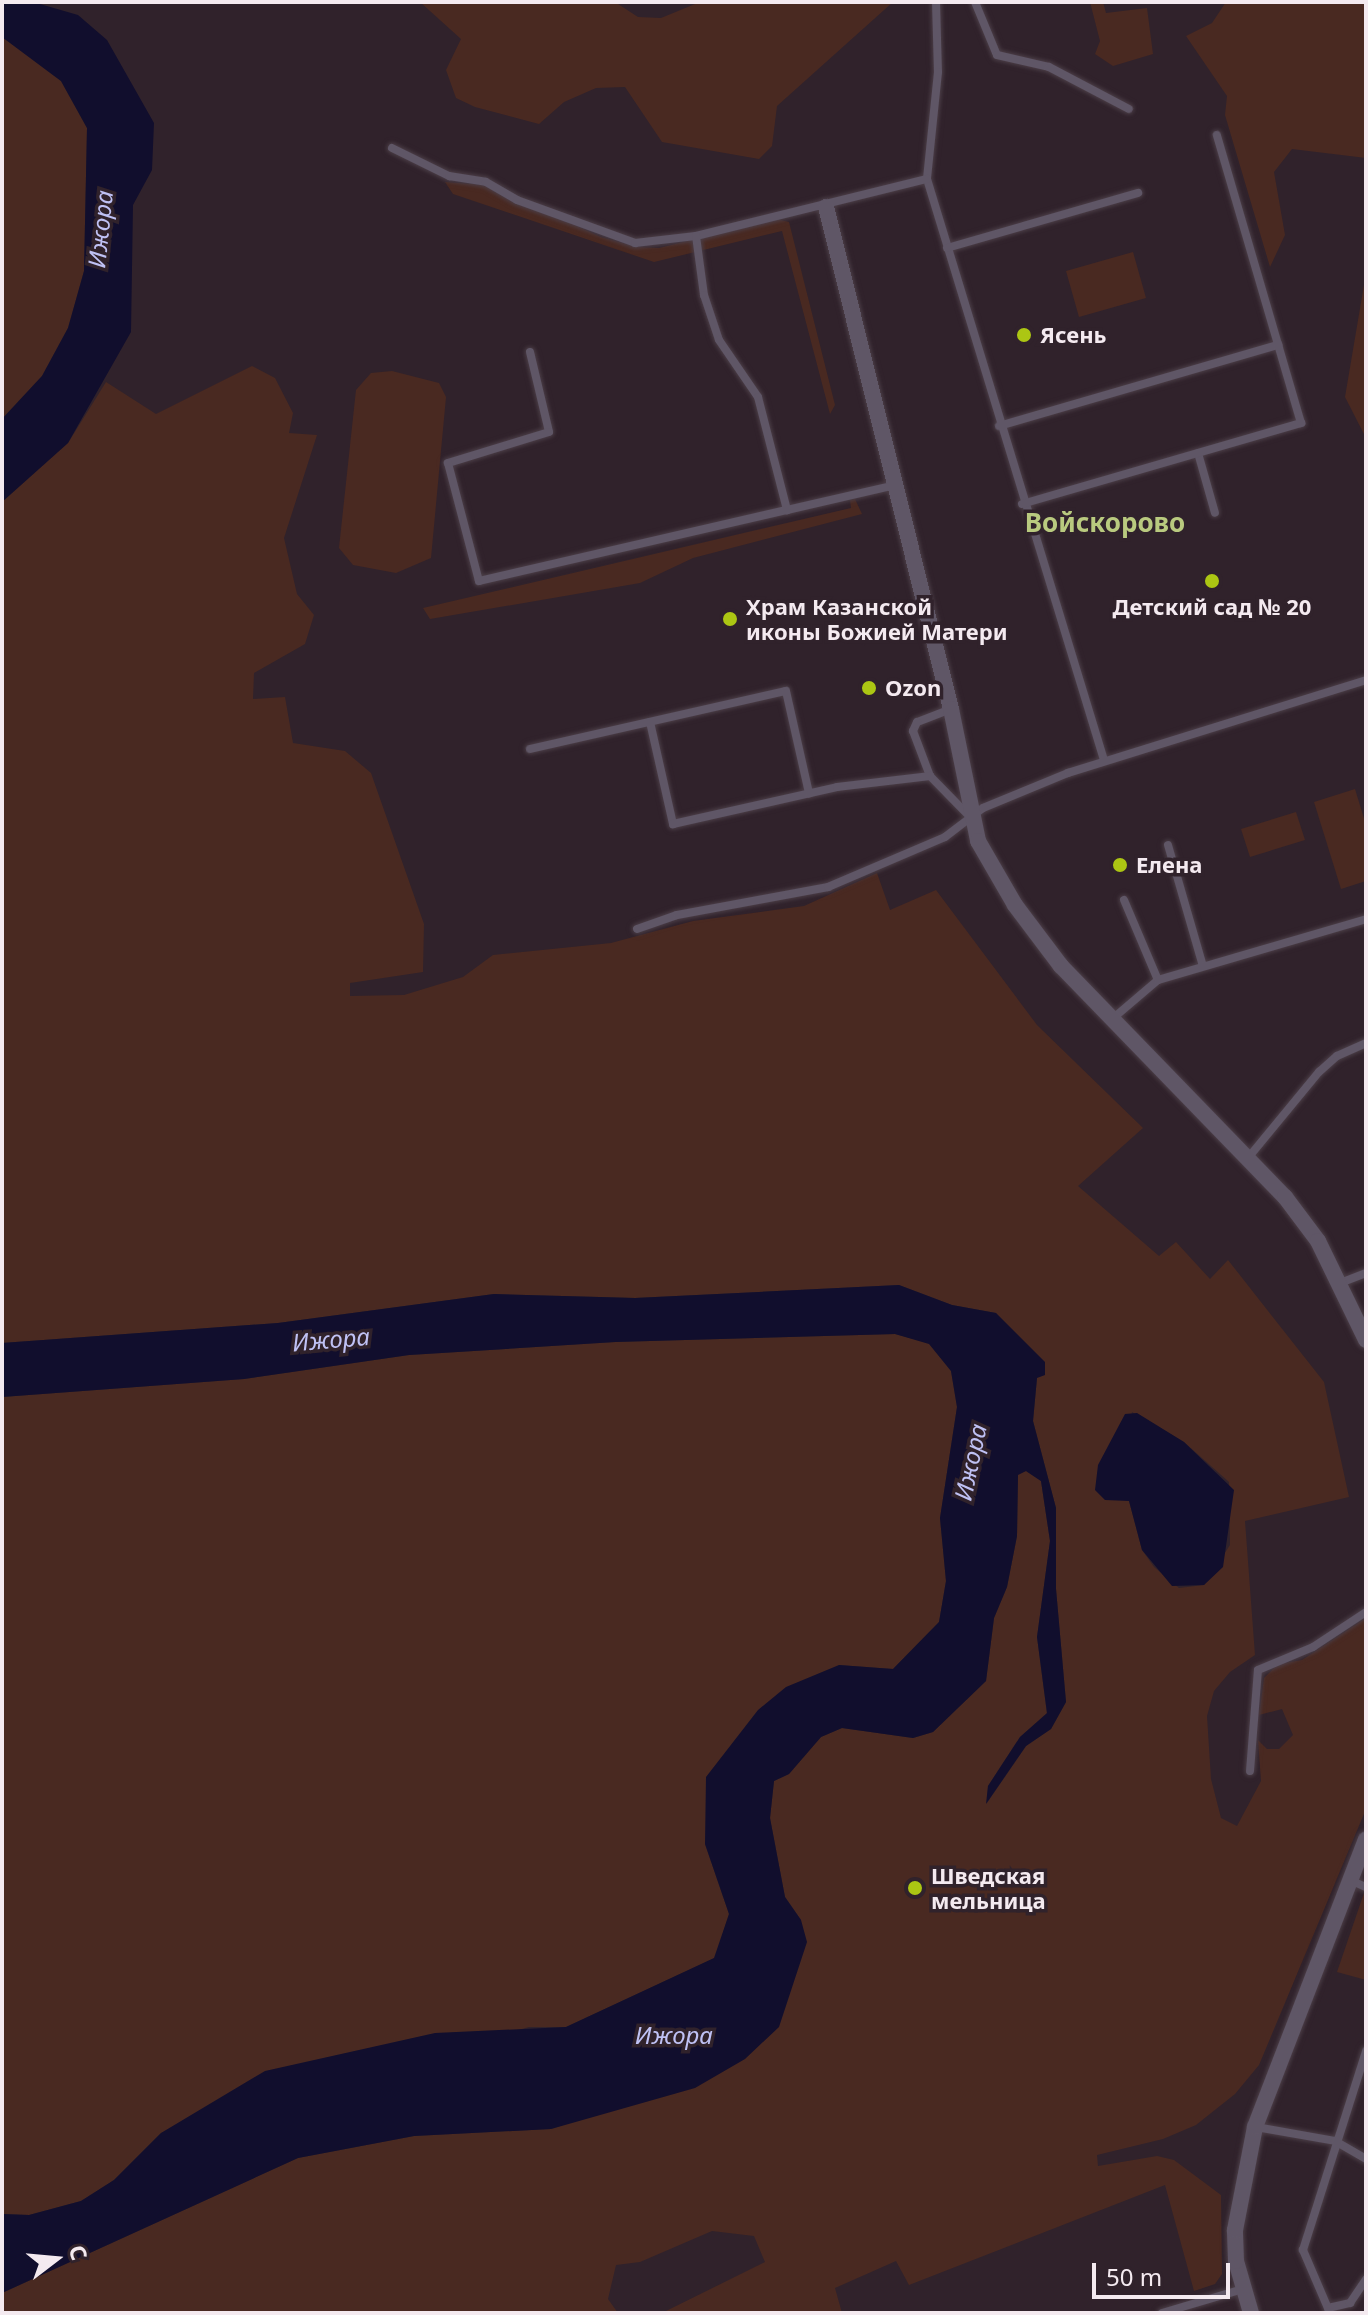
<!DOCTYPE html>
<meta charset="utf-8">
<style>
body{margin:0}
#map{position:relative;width:1368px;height:2315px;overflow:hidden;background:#30222b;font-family:"Noto Sans",sans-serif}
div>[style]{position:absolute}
.green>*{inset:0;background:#492921}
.water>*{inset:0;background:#110e2d}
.roads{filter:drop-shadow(0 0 2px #4b3e47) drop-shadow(0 0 2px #4b3e47)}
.service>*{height:8px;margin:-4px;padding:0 4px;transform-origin:4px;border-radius:4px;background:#5f5666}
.minor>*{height:16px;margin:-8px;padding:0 8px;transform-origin:8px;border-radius:8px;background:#5f5666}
.dots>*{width:22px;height:22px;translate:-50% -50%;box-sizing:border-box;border:4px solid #30222b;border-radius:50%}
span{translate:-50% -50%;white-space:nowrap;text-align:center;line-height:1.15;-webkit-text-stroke:7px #30222b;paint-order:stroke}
.poi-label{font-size:22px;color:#f4eaf0;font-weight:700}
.left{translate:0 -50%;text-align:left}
.water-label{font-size:24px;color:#bfc1f4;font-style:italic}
.quarter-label{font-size:26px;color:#b9ca7f;font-weight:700}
.frame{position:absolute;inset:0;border:4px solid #f4eaf0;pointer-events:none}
.north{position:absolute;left:16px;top:2219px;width:80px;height:80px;-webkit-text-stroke:6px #30222b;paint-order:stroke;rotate:74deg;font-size:22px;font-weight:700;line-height:32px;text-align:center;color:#f4eaf0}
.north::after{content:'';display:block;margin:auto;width:28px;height:36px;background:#f4eaf0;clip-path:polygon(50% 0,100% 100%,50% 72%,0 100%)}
.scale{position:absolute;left:1092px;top:2263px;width:138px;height:36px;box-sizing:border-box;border:4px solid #f4eaf0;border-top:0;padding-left:10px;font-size:24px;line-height:28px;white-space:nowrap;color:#f4eaf0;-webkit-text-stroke:6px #30222b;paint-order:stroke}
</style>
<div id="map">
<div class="green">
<i style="clip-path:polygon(420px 2px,615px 2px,638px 17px,661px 18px,700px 2px,893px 2px,777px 106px,772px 146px,759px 159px,662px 142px,625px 87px,596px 88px,564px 102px,539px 124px,475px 107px,456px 98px,446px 70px,461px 39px)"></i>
<i style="clip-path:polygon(1090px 2px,1103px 2px,1106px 13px,1147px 8px,1153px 54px,1113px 66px,1095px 54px,1100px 41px)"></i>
<i style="clip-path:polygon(1226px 2px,1366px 2px,1366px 158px,1292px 149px,1274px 172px,1285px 235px,1270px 267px,1225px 115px,1227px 96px,1186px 36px,1212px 23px)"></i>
<i style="clip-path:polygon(2px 37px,61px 81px,87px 128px,84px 271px,68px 328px,42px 376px,2px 419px)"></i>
<i style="clip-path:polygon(445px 182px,485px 185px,601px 237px,637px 247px,659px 248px,776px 219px,789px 222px,835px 405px,830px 414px,782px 231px,654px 262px,453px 194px)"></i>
<i style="clip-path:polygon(1133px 252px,1146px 298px,1079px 317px,1066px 271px)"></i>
<i style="clip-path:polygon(1366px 273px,1366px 438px,1345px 397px)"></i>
<i style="clip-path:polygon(evenodd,252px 366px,275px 378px,293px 413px,289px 433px,317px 435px,284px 538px,297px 594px,314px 615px,305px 644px,254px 673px,253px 699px,285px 697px,293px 743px,345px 751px,371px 773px,424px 924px,423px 972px,350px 983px,350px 996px,404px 995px,463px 977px,493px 955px,611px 943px,693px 921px,804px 906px,877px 873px,890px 910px,936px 890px,1037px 1025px,1143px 1128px,1078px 1186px,1159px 1256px,1176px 1242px,1210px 1279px,1228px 1260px,1324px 1382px,1349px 1497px,1245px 1521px,1255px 1655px,1230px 1672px,1214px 1691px,1207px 1716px,1211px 1779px,1221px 1818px,1237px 1826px,1261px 1781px,1258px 1740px,1267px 1749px,1279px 1749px,1293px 1735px,1282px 1709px,1259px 1715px,1264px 1678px,1278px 1664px,1302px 1660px,1366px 1618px,1366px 1809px,1259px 2065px,1235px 2094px,1196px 2125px,1163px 2139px,1097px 2155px,1098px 2166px,1157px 2156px,1174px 2160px,1221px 2195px,1222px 2274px,1215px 2284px,1194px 2291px,1165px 2185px,909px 2285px,896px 2261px,835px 2288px,842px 2313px,662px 2313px,765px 2262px,754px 2236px,712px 2231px,640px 2262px,616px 2265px,608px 2299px,618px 2313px,2px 2313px,2px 2293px,298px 2158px,414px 2136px,551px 2129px,619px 2106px,801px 1920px,785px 1897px,770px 1818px,774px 1781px,789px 1774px,821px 1737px,842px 1728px,913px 1738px,933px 1732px,986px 1681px,994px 1618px,1007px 1587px,1017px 1536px,1018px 1474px,1026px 1471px,1041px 1481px,1050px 1541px,1037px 1637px,1047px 1714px,1020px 1737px,988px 1786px,987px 1803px,1026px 1746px,1051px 1729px,1066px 1702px,1056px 1589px,1056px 1508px,1033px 1421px,1037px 1378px,996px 1313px,952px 1305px,899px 1285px,635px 1298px,494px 1294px,278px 1323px,2px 1343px,2px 502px,68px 443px,106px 382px,156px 414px,252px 366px,1132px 1412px,1184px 1442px,1229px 1482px,1230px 1545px,1204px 1585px,1179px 1588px,1154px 1567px,1142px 1550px,1129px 1501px,1117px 1498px,1132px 1412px)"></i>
<i style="clip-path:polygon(392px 371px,439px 383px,446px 397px,431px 558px,396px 573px,353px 565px,339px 548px,356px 390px,371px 373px)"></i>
<i style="clip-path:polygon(855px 499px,862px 514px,693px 558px,640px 583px,430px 619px,423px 608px,851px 508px,850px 500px)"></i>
<i style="clip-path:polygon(1355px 789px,1366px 825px,1366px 881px,1341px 889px,1314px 802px)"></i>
<i style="clip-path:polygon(1296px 812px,1305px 840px,1250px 857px,1241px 829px)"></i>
<i style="clip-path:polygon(895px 1334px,929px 1343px,951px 1371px,957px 1407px,940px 1518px,946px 1581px,939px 1622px,893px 1669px,839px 1665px,705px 1844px,729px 1914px,715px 1958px,566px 2027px,529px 2027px,161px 2133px,114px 2180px,81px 2201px,29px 2215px,2px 2214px,2px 1397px,244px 1379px,409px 1355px,615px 1342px)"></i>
<i style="clip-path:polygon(1364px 1893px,1366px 1893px,1366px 1980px,1337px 1972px)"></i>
</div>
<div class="water">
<i style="clip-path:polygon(2px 2px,33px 2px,78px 15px,107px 40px,154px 123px,152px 170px,133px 205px,131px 332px,68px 443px,2px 502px,2px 419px,42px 376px,68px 328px,84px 271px,87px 128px,61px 81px,2px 37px)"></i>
<i style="clip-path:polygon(899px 1285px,952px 1305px,996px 1313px,1045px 1362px,1045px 1375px,1037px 1378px,1033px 1421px,1056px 1508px,1056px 1589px,1066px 1702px,1051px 1729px,1026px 1746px,986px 1804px,988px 1786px,1020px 1737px,1047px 1713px,1037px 1637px,1050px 1541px,1041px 1481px,1026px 1471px,1018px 1475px,1017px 1536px,1007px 1587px,994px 1618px,986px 1681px,933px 1732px,913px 1738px,842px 1728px,821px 1737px,789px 1774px,774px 1781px,770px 1818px,785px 1897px,801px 1920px,807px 1942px,779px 2027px,745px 2059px,695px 2088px,551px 2129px,414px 2136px,298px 2158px,2px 2293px,2px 2214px,29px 2215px,81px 2201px,114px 2180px,161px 2133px,265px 2071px,435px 2033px,566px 2027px,714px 1958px,729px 1914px,705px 1844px,706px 1777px,758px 1710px,786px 1687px,839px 1665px,893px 1669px,939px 1622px,946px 1581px,940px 1518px,957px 1407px,951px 1371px,929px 1344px,895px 1334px,615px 1342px,409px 1355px,244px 1379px,2px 1397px,2px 1343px,278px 1323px,494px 1294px,635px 1298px)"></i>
<i style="clip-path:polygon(1137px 1413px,1184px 1442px,1234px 1490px,1223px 1567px,1204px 1585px,1172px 1586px,1142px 1550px,1129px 1501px,1105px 1500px,1095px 1490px,1098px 1465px,1125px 1414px)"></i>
</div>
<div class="roads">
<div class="service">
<i style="left:936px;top:2px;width:70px;rotate:88.4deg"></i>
<i style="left:938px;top:72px;width:108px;rotate:95.9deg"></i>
<i style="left:927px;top:179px;width:607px;rotate:73.06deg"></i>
<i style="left:975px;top:2px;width:57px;rotate:67.5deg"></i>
<i style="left:997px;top:55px;width:53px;rotate:13deg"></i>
<i style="left:1049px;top:67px;width:90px;rotate:27.7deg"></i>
<i style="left:392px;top:148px;width:64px;rotate:26.2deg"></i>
<i style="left:449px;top:176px;width:37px;rotate:9deg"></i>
<i style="left:486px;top:182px;width:36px;rotate:30deg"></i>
<i style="left:517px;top:200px;width:126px;rotate:20deg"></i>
<i style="left:635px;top:243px;width:61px;rotate:-6.5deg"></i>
<i style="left:696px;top:236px;width:238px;rotate:-13.9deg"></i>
<i style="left:696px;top:236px;width:60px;rotate:82.3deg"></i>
<i style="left:704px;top:295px;width:47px;rotate:71.6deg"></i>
<i style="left:719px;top:340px;width:69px;rotate:55.6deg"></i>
<i style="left:758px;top:397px;width:117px;rotate:75.6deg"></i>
<i style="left:787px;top:510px;width:111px;rotate:-13deg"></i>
<i style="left:947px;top:248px;width:199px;rotate:-16.1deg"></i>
<i style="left:530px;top:352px;width:82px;rotate:76.6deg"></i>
<i style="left:549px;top:432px;width:106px;rotate:162.9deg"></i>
<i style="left:448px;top:463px;width:122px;rotate:75.3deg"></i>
<i style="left:479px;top:581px;width:316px;rotate:-13deg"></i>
<i style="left:999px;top:426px;width:291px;rotate:-16.2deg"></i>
<i style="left:1198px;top:453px;width:62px;rotate:74.2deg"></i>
<i style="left:1022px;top:504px;width:291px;rotate:-16.2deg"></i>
<i style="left:1301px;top:423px;width:300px;rotate:-106.3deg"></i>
<i style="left:951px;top:709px;width:36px;rotate:159deg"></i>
<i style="left:917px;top:722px;width:10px;rotate:114deg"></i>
<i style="left:913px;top:731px;width:48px;rotate:69.3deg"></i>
<i style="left:930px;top:776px;width:56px;rotate:45.7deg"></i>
<i style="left:650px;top:722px;width:105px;rotate:77.3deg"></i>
<i style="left:673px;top:824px;width:168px;rotate:-12.7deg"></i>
<i style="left:837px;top:787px;width:94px;rotate:-6.7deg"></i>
<i style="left:530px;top:749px;width:262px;rotate:-12.8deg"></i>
<i style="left:786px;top:691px;width:105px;rotate:77.3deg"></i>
<i style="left:1168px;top:845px;width:126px;rotate:73.9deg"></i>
<i style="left:1124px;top:900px;width:87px;rotate:67deg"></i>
<i style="left:637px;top:929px;width:42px;rotate:-19.3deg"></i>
<i style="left:677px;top:915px;width:154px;rotate:-10.5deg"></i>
<i style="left:828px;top:887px;width:127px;rotate:-23.1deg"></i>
<i style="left:945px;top:837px;width:48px;rotate:-37.3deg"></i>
<i style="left:983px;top:808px;width:92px;rotate:-22.4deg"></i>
<i style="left:1068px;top:773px;width:312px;rotate:-17.3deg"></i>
<i style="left:1111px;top:1020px;width:62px;rotate:-40.4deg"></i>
<i style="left:1158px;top:980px;width:217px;rotate:-16.3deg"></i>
<i style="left:1248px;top:1158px;width:112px;rotate:-50.5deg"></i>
<i style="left:1319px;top:1072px;width:24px;rotate:-42deg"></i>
<i style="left:1337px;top:1056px;width:32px;rotate:-24deg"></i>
<i style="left:1340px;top:1283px;width:28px;rotate:-21deg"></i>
<i style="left:1250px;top:1771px;width:101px;rotate:-85.5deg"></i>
<i style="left:1258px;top:1670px;width:60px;rotate:-22.7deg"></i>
<i style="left:1313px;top:1647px;width:64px;rotate:-33.4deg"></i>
<i style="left:1350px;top:1880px;width:17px;rotate:24deg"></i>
<i style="left:1256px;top:2127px;width:80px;rotate:10deg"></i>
<i style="left:1335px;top:2141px;width:36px;rotate:30deg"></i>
<i style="left:1328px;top:2308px;width:23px;rotate:-13deg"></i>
<i style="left:1350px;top:2303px;width:29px;rotate:-56deg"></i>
<i style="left:1162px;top:2313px;width:84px;rotate:-16.5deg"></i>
<i style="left:1330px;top:2313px;width:69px;rotate:-113.2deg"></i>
<i style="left:1303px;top:2250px;width:209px;rotate:-72.4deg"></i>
</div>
<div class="minor">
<i style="left:826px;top:207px;width:517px;rotate:76.02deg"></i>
<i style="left:951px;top:709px;width:135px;rotate:78.4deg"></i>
<i style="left:978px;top:841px;width:74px;rotate:60deg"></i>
<i style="left:1015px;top:905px;width:76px;rotate:53deg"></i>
<i style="left:1061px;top:966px;width:322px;rotate:45.9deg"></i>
<i style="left:1285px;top:1197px;width:55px;rotate:53.1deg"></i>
<i style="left:1318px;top:1241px;width:110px;rotate:64.1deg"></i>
<i style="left:1251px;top:2313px;width:54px;rotate:-106.1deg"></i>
<i style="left:1236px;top:2261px;width:31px;rotate:-92deg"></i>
<i style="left:1235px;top:2230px;width:105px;rotate:-79deg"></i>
<i style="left:1255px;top:2127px;width:308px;rotate:-68.9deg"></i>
</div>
</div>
<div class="dots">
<i style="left:1024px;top:335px;background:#acc613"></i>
<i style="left:1212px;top:581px;background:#acc613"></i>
<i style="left:730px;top:619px;background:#acc613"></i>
<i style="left:869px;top:688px;background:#acc613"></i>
<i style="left:1120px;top:865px;background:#acc613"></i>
<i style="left:915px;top:1888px;background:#acc613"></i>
</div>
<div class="poi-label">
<span class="left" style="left:1040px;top:335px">Ясень</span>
<span class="left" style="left:746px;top:619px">Храм Казанской<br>иконы Божией Матери</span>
<span style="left:1212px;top:607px">Детский сад № 20</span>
<span class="left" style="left:885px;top:688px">Ozon</span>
<span class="left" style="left:1136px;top:865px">Елена</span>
<span class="left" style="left:931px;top:1888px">Шведская<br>мельница</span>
</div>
<div class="water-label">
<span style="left:100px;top:229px;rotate:-84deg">Ижора</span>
<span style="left:331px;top:1339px;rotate:-5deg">Ижора</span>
<span style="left:970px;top:1462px;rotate:-78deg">Ижора</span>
<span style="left:674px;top:2035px">Ижора</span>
</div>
<div class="quarter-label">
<span style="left:1105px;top:523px">Войскорово</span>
</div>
<div class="frame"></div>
<div class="north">С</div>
<div class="scale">50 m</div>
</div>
